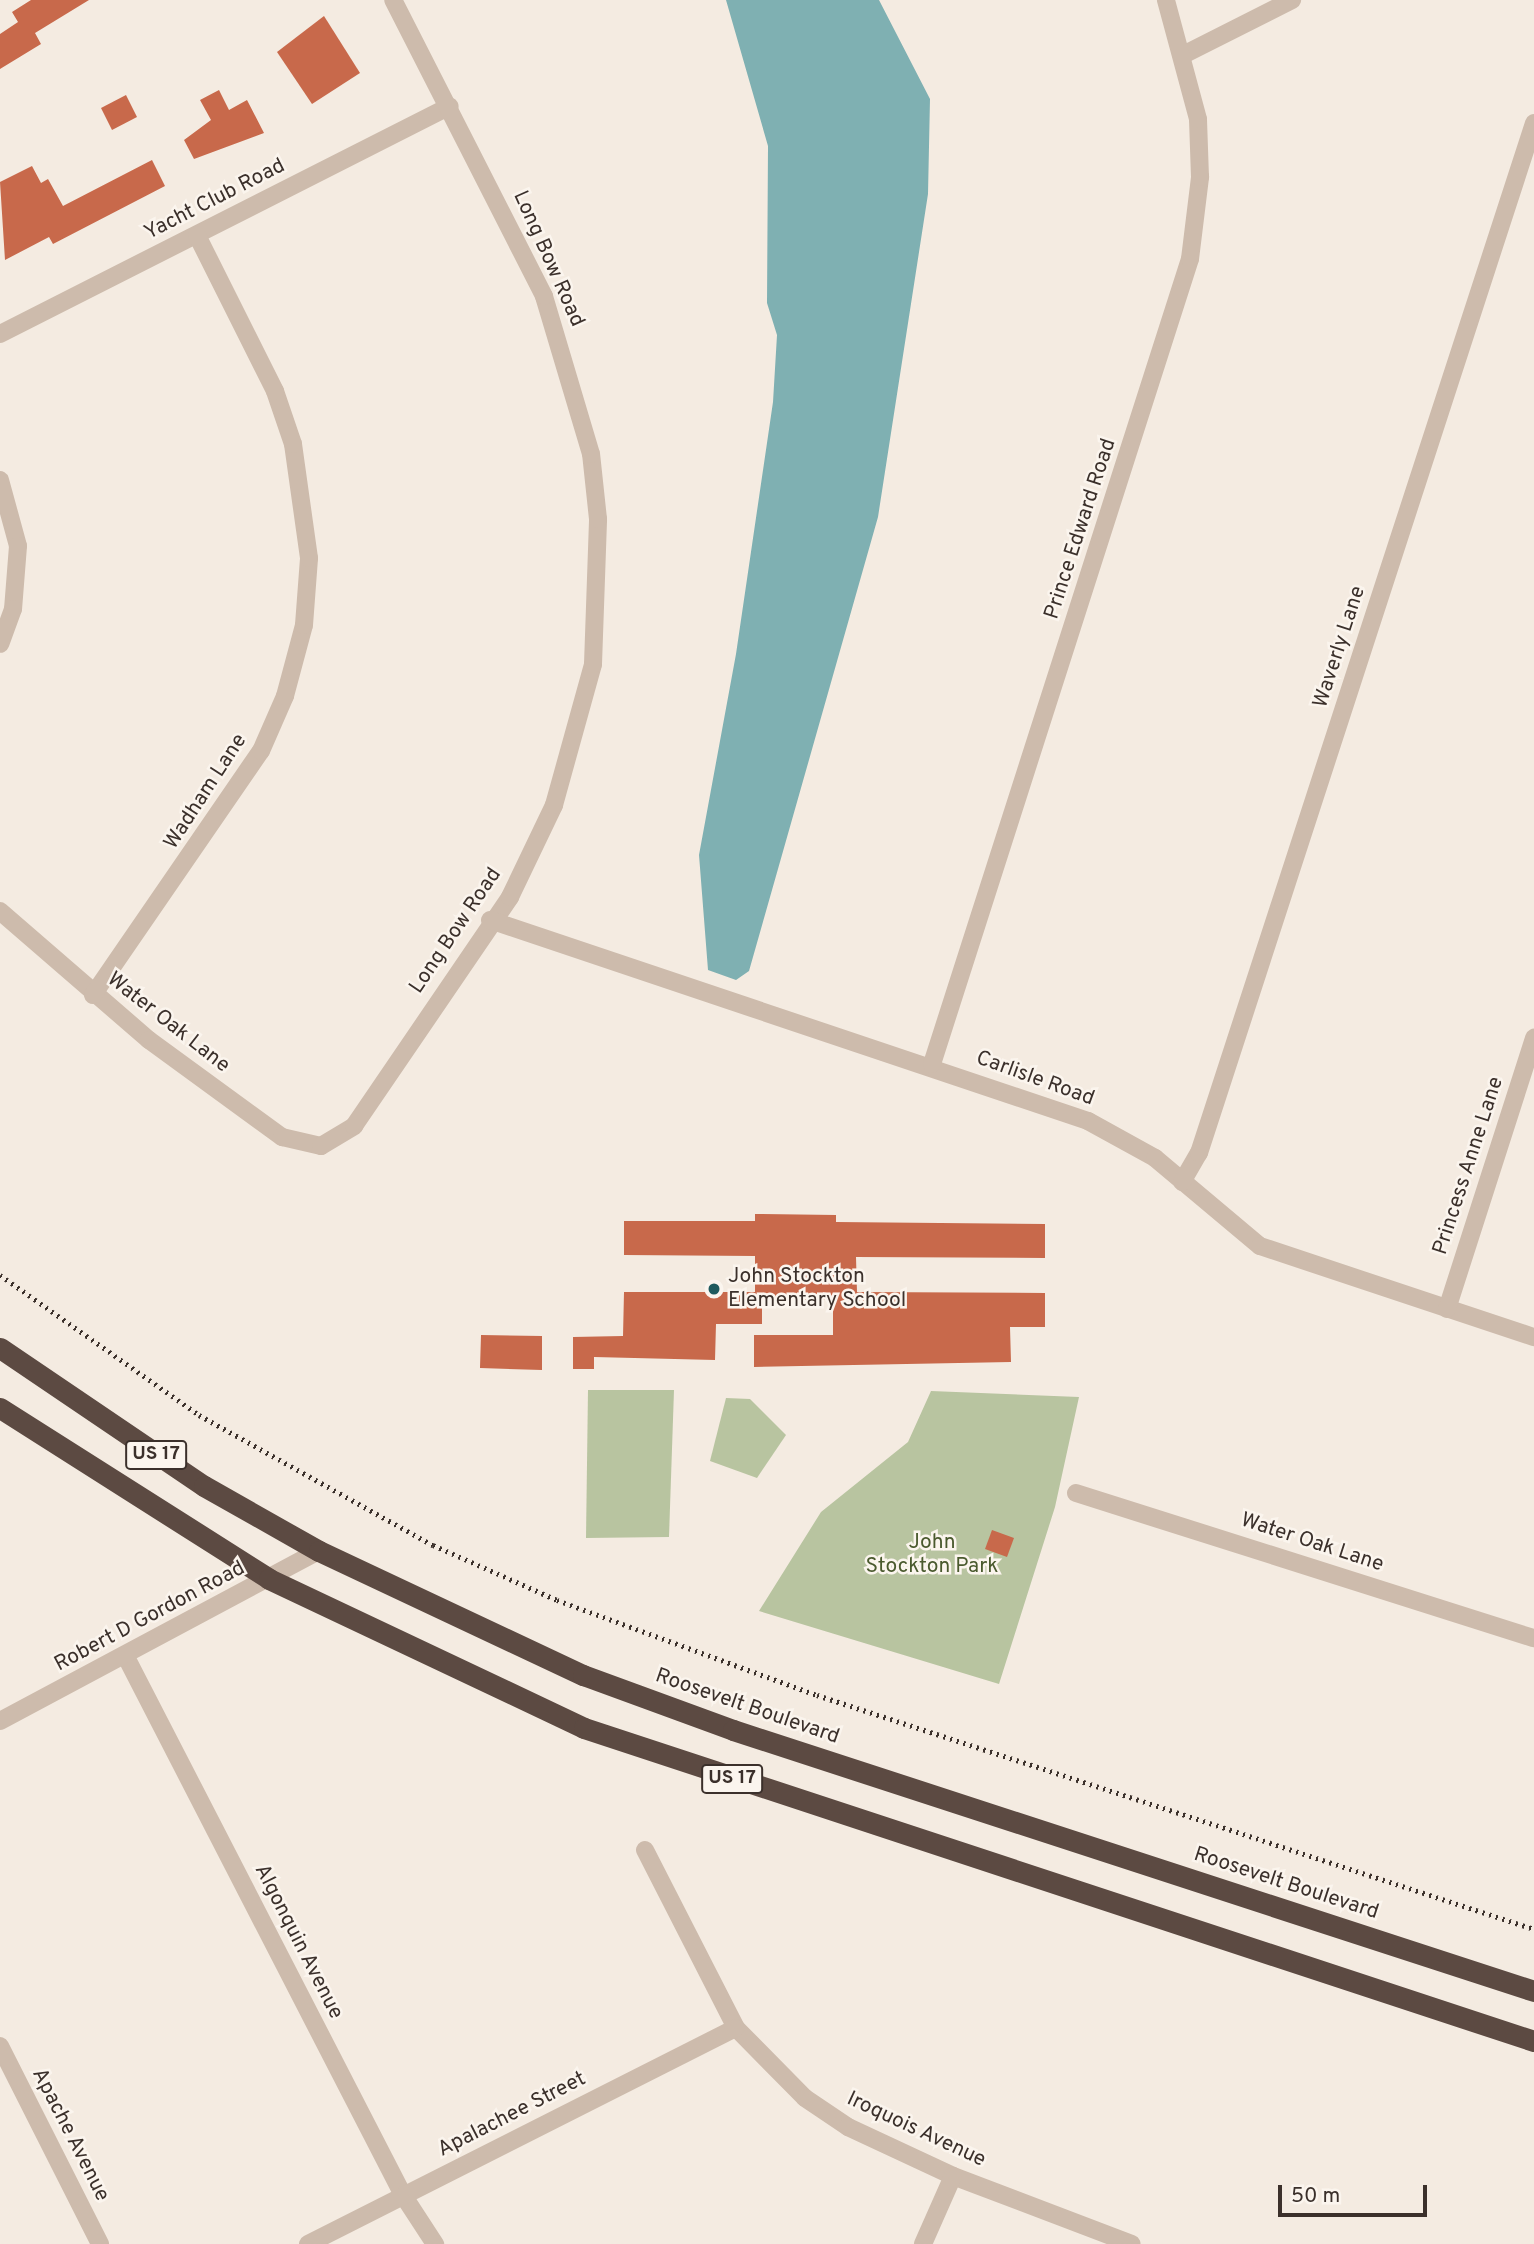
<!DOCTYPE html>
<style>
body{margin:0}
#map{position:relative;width:1534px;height:2244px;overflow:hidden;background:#f4ebe1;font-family:Overpass,sans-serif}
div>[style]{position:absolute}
.green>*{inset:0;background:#b8c4a0}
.water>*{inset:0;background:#7fb0b2}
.building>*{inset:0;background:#c8694b}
.minor>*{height:18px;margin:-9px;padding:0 9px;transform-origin:9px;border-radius:9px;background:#cdbbac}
.highway>*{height:21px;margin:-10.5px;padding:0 10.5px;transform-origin:10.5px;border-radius:10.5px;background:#5c4a42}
.rail>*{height:5px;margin-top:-2.5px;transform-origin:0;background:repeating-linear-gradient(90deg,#3b302b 0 2px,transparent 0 7px)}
.dots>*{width:19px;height:19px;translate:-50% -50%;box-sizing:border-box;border:4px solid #fbf5ee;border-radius:50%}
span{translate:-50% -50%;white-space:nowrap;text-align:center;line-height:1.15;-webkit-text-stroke:5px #fbf5ee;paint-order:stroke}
.shield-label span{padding:2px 5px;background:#fbf5ee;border:2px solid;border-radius:5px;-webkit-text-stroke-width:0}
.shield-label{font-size:19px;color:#3b302b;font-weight:700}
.street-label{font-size:21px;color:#3b302b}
.poi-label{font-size:21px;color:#3b302b}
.left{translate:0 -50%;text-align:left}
.park-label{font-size:21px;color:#4a5a2e}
.scale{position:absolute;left:1278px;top:2185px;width:149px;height:32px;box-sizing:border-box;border:4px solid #3b302b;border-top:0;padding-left:9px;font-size:21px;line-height:24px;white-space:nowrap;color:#3b302b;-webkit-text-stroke:5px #fbf5ee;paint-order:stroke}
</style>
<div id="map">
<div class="green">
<i style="clip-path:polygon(588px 1390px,674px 1390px,669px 1537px,586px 1538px)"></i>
<i style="clip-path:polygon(931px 1391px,1079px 1397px,1055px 1507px,999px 1684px,759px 1611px,821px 1512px,908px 1442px)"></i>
<i style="clip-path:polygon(726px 1398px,750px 1399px,786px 1435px,757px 1478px,710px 1461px)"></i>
</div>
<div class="water">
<i style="clip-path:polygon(726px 0,879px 0,930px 99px,928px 194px,878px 517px,749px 971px,736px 980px,708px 970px,699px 855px,736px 654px,773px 402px,777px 335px,767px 303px,768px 146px)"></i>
</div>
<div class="building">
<i style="clip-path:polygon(31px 0,89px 0,35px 33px,41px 44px,0 69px,0 34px,18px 22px,12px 12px)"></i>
<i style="clip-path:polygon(324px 16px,360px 73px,312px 104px,277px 52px)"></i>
<i style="clip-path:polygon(219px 90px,229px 110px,247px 100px,264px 133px,194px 159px,184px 140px,211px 120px,200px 100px)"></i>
<i style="clip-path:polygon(126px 95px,137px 117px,112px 130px,101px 108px)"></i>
<i style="clip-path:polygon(152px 160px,165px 186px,53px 244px,49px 237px,5px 260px,0 182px,32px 166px,41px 183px,48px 179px,63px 206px)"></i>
<i style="clip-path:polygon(755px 1214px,836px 1215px,836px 1222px,1045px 1224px,1045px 1258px,856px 1257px,857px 1292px,1045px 1293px,1045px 1327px,1010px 1327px,1011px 1362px,754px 1367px,754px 1335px,833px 1335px,833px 1300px,762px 1300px,762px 1324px,716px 1324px,715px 1360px,594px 1357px,594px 1369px,573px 1369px,573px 1337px,623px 1336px,624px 1292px,755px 1292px,755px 1256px,624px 1255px,624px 1221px,755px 1221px)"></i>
<i style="clip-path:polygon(481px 1335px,542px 1336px,542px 1370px,480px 1368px)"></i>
<i style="clip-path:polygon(992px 1530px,1014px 1538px,1007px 1557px,985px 1549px)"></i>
</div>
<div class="minor">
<i style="left:1185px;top:54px;width:120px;rotate:-26.8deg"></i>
<i style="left:0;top:334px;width:504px;rotate:-26.87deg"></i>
<i style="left:0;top:480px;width:68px;rotate:74.7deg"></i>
<i style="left:18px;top:546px;width:63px;rotate:94.5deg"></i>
<i style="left:13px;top:609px;width:37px;rotate:110deg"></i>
<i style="left:0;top:911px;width:197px;rotate:40.9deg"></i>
<i style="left:149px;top:1040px;width:165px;rotate:36.1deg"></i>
<i style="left:282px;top:1137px;width:40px;rotate:13deg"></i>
<i style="left:321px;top:1146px;width:39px;rotate:-31deg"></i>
<i style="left:354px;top:1126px;width:277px;rotate:-55.7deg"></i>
<i style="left:510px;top:897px;width:102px;rotate:-64.4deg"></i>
<i style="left:554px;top:805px;width:146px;rotate:-74.5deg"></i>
<i style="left:593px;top:664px;width:145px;rotate:-88deg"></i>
<i style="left:598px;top:519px;width:65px;rotate:-96.1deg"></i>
<i style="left:591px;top:454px;width:165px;rotate:-106.6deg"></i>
<i style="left:544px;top:296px;width:332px;rotate:-117deg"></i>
<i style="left:490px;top:920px;width:631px;rotate:18.58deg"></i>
<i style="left:1088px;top:1121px;width:77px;rotate:28.9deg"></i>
<i style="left:1155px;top:1158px;width:137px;rotate:40deg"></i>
<i style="left:1260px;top:1246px;width:289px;rotate:18.4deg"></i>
<i style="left:93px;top:995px;width:296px;rotate:-55.5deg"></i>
<i style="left:261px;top:751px;width:60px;rotate:-66.4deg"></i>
<i style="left:285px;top:696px;width:73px;rotate:-75deg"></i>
<i style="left:304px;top:625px;width:67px;rotate:-85.7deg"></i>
<i style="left:309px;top:558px;width:115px;rotate:-98deg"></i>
<i style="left:293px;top:444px;width:56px;rotate:-108.8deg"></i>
<i style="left:275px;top:391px;width:174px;rotate:-116.6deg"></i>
<i style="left:932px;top:1064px;width:845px;rotate:-72.23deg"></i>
<i style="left:1190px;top:259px;width:83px;rotate:-83deg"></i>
<i style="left:1200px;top:177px;width:58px;rotate:-92deg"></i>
<i style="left:1198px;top:119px;width:123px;rotate:-105.1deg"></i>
<i style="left:1182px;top:1182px;width:34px;rotate:-60deg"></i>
<i style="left:1199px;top:1153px;width:1083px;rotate:-71.98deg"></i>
<i style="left:1447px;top:1309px;width:285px;rotate:-72.2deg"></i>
<i style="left:1076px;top:1493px;width:480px;rotate:17.6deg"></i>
<i style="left:126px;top:1657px;width:605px;rotate:62.76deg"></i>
<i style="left:403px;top:2195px;width:59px;rotate:56.9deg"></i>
<i style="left:0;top:1721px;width:361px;rotate:-28.1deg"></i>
<i style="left:645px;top:1850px;width:200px;rotate:62.9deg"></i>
<i style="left:736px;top:2028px;width:98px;rotate:45.4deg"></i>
<i style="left:805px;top:2098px;width:52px;rotate:34deg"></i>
<i style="left:848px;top:2127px;width:116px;rotate:25deg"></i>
<i style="left:953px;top:2176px;width:191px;rotate:20.8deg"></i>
<i style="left:0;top:2046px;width:222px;rotate:63.2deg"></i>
<i style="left:308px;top:2244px;width:479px;rotate:-26.8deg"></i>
<i style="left:923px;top:2244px;width:74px;rotate:-66.2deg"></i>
</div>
<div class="highway">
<i style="left:0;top:1348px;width:246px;rotate:34.1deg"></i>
<i style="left:204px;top:1486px;width:132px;rotate:29.5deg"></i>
<i style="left:319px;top:1551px;width:292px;rotate:25.2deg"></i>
<i style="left:583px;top:1675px;width:160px;rotate:20.1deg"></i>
<i style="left:733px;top:1730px;width:842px;rotate:18.05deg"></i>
<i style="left:0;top:1408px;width:319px;rotate:32.4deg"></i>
<i style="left:269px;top:1579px;width:348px;rotate:25.3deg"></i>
<i style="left:584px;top:1728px;width:1000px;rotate:18.24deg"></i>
</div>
<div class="rail">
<i style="left:0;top:1275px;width:243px;rotate:35.1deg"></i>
<i style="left:199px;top:1415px;width:268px;rotate:29.1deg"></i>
<i style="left:433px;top:1545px;width:136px;rotate:23.9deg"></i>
<i style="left:557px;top:1600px;width:277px;rotate:20.1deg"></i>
<i style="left:817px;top:1695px;width:754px;rotate:18.07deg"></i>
</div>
<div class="dots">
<i style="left:714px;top:1289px;background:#1f5a5e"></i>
</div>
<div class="shield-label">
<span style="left:156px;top:1455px">US 17</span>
<span style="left:732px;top:1779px">US 17</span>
</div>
<div class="street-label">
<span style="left:215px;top:200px;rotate:-27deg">Yacht Club Road</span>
<span style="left:548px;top:259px;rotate:66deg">Long Bow Road</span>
<span style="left:1081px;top:529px;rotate:-72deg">Prince Edward Road</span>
<span style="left:1340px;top:647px;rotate:-72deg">Waverly Lane</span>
<span style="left:206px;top:792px;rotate:-57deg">Wadham Lane</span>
<span style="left:456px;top:931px;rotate:-56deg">Long Bow Road</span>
<span style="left:168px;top:1023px;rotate:38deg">Water Oak Lane</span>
<span style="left:1035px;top:1079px;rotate:20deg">Carlisle Road</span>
<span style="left:1469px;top:1166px;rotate:-72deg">Princess Anne Lane</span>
<span style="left:1312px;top:1543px;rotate:18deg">Water Oak Lane</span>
<span style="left:150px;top:1617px;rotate:-28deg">Robert D Gordon Road</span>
<span style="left:747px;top:1707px;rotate:19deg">Roosevelt Boulevard</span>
<span style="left:1286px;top:1884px;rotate:18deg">Roosevelt Boulevard</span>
<span style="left:298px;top:1942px;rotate:63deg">Algonquin Avenue</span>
<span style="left:512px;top:2115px;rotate:-27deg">Apalachee Street</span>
<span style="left:916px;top:2130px;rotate:25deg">Iroquois Avenue</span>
<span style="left:70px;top:2135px;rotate:63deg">Apache Avenue</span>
</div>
<div class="poi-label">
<span class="left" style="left:728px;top:1289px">John Stockton<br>Elementary School</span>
</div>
<div class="park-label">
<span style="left:932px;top:1555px">John<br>Stockton Park</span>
</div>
<div class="scale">50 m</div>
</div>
